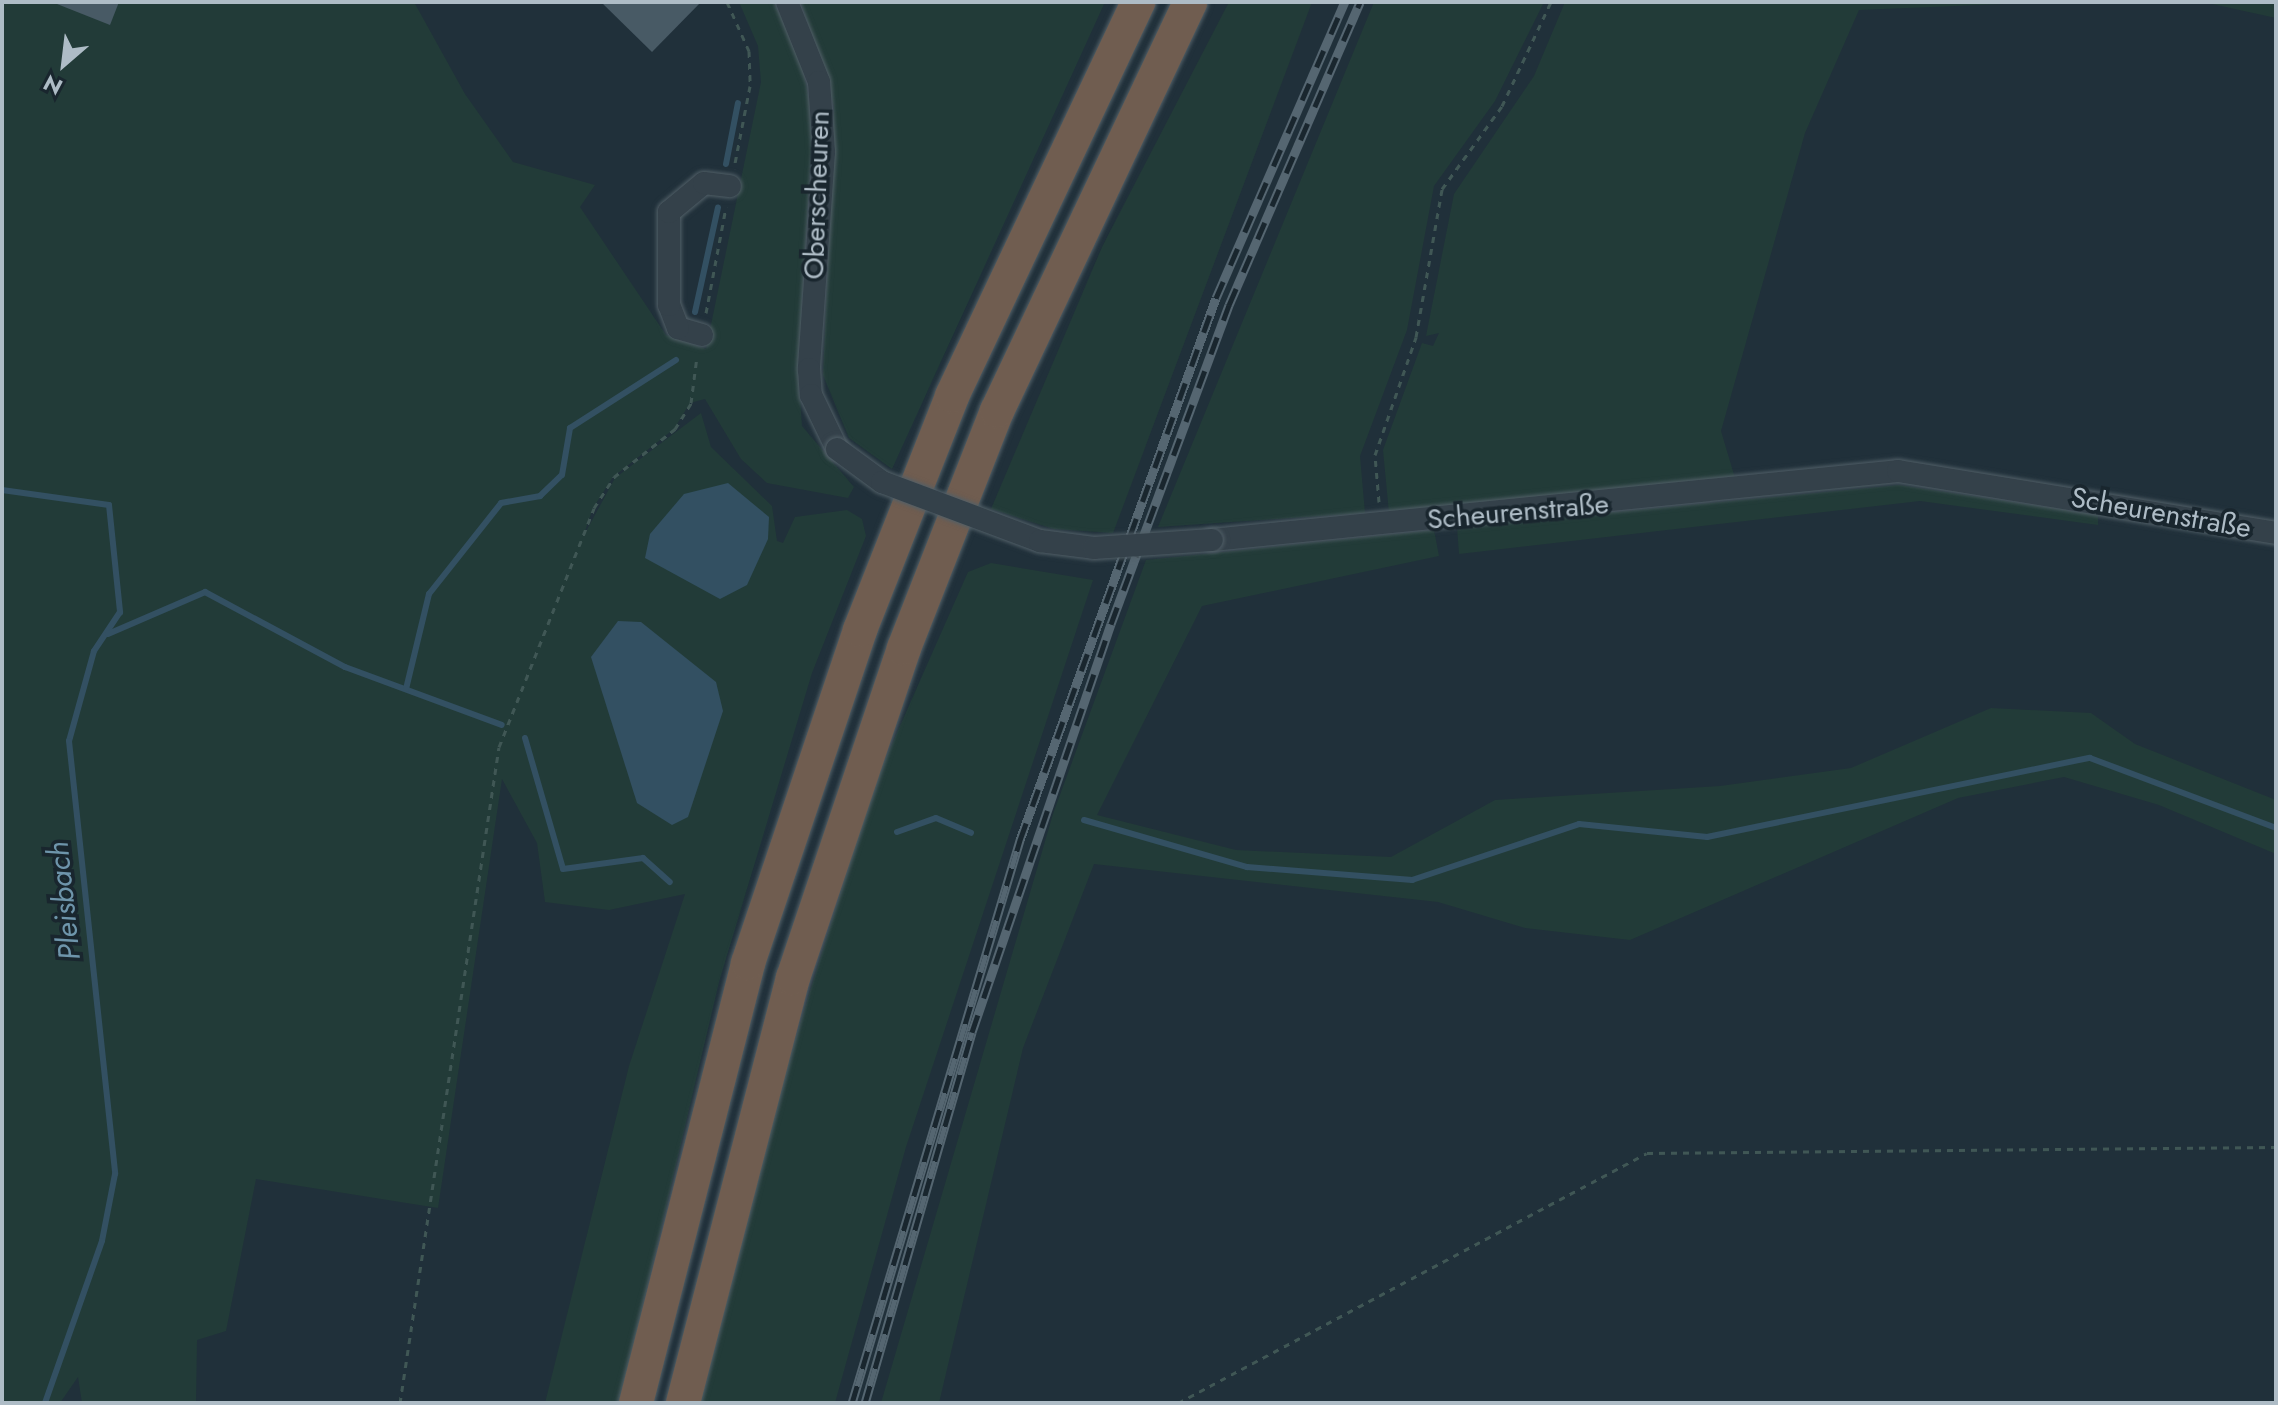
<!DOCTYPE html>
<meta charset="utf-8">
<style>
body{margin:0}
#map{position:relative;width:2278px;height:1405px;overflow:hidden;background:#20303a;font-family:Jost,sans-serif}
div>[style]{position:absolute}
.green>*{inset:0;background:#223b38}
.water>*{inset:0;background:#335062}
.stream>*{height:6px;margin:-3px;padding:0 3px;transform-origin:3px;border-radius:3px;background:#335062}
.building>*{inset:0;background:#485a65}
.path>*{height:3px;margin-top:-1.5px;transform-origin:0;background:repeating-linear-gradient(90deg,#405755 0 6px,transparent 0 12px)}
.roads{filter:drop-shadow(0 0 2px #515f67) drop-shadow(0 0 2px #515f67)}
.minor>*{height:22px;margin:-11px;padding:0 11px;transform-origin:11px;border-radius:11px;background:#34414a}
.highway>*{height:34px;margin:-17px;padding:0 17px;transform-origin:17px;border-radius:17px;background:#705d50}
.rail>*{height:9px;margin-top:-4.5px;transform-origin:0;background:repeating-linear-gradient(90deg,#19262e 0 18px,#556671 0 36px);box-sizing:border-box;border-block:2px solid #556671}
.bridges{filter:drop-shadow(0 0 2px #515f67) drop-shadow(0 0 2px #515f67)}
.minor-bridge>*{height:22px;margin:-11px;padding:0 11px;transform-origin:11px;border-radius:11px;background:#34414a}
span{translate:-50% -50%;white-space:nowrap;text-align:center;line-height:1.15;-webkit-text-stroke:7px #19262e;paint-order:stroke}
.street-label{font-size:28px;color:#aebcc6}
.water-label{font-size:30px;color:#6e95ab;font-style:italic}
.frame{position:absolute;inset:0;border:4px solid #aebcc6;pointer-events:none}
.north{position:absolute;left:24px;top:24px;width:80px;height:80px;-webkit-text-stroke:6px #19262e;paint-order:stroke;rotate:208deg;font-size:22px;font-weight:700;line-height:32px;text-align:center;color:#aebcc6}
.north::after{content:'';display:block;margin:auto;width:28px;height:36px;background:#aebcc6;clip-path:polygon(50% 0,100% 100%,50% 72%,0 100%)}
</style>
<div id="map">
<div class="green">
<i style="clip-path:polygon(2px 2px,414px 2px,465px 94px,513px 162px,595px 185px,580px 207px,666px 335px,706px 349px,761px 82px,758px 46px,739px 2px,773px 2px,799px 50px,813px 120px,798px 368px,802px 426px,854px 487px,848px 498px,767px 483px,741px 459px,705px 399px,690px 403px,674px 429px,613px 477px,593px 508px,583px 537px,615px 478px,701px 413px,711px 447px,772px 506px,777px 541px,783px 543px,795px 517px,847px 510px,862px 519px,866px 536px,812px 673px,719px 982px,620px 1403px,545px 1403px,629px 1066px,685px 894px,609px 910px,545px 902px,537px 843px,502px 779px,438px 1208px,256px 1179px,226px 1331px,197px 1340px,196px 1403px,82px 1403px,78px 1377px,60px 1403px,2px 1403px)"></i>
<i style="clip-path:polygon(801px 2px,1105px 2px,892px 469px,849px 438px,823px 375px,834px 106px)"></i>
<i style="clip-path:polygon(1229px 2px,1312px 2px,1113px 533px,1054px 529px,991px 509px,1102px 247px)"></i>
<i style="clip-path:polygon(1374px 2px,1544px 2px,1495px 101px,1434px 186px,1407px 330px,1360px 456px,1365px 513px,1158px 527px)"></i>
<i style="clip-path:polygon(1565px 2px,2049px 2px,1859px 10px,1805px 133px,1721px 431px,1735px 478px,1389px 513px,1383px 450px,1422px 343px,1433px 346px,1439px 333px,1426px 336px,1454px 194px,1534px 76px)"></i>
<i style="clip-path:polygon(2203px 2px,2276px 2px,2276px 18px)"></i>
<i style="clip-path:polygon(1899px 485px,2098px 515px,2098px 525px,1920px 501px,1459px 554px,1457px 527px)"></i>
<i style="clip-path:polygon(1434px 530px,1439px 556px,1202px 606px,1097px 815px,1236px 850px,1391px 857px,1495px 800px,1720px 786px,1851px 768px,1991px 708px,2091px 713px,2135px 744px,2276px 800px,2276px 854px,2159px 805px,2064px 777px,1958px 798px,1630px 940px,1525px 928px,1438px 902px,1094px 864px,1023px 1048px,939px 1403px,881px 1403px,1053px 814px,1146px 560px)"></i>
<i style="clip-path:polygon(991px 563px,1093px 580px,906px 1147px,835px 1403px,695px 1403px,775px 1105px,873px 787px,968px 572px)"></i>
</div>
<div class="water">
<i style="clip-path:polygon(728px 483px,769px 517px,768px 539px,747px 585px,720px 599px,645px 558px,650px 534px,684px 494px)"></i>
<i style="clip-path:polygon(618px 621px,641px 622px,716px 682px,723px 711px,688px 817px,672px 825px,637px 803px,591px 657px)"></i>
</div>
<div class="stream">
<i style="left:726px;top:164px;width:62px;rotate:-78.9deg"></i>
<i style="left:695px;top:312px;width:107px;rotate:-77.6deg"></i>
<i style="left:2px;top:490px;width:108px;rotate:8deg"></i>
<i style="left:109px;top:505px;width:108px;rotate:84.1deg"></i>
<i style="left:120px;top:612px;width:47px;rotate:123.7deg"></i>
<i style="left:94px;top:651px;width:93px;rotate:105.5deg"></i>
<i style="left:69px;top:741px;width:435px;rotate:83.9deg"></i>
<i style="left:115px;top:1174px;width:68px;rotate:101deg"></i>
<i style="left:102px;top:1241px;width:172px;rotate:109.4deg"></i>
<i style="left:108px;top:634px;width:106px;rotate:-23.4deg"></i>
<i style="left:205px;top:592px;width:159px;rotate:28.2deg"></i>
<i style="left:345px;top:667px;width:167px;rotate:20.3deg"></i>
<i style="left:406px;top:689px;width:98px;rotate:-76.4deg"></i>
<i style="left:429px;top:594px;width:116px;rotate:-51.6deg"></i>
<i style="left:501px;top:503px;width:40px;rotate:-10deg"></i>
<i style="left:540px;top:496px;width:30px;rotate:-44deg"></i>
<i style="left:562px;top:475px;width:48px;rotate:-80.3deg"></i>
<i style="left:570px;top:428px;width:126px;rotate:-32.7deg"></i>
<i style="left:525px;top:738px;width:136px;rotate:73.8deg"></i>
<i style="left:563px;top:869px;width:81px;rotate:-7.8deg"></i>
<i style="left:643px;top:858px;width:36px;rotate:42deg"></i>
<i style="left:1084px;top:820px;width:170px;rotate:16.1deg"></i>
<i style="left:1247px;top:867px;width:166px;rotate:4.5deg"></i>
<i style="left:1412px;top:880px;width:176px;rotate:-18.5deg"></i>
<i style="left:1579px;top:824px;width:129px;rotate:5.8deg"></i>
<i style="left:1707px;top:837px;width:391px;rotate:-11.7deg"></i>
<i style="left:2090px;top:758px;width:199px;rotate:20.6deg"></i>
<i style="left:897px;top:832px;width:41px;rotate:-19.7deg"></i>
<i style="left:936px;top:818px;width:38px;rotate:23deg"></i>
</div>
<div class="building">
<i style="clip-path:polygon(52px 2px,119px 2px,110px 25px)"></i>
<i style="clip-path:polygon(601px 2px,701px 2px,652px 52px)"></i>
</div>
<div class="path">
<i style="left:727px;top:2px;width:54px;rotate:65.8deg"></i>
<i style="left:749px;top:51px;width:35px;rotate:88deg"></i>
<i style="left:750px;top:86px;width:84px;rotate:101deg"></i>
<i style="left:706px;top:313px;width:108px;rotate:-79.3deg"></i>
<i style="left:1379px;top:502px;width:47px;rotate:-94.9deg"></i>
<i style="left:1375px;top:455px;width:125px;rotate:-70.8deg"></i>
<i style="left:1416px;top:337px;width:150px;rotate:-80deg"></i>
<i style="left:1442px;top:189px;width:102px;rotate:-54.1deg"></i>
<i style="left:1502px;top:106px;width:115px;rotate:-64.8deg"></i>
<i style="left:400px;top:1403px;width:663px;rotate:-81.42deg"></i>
<i style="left:499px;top:747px;width:257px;rotate:-68.3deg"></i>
<i style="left:594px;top:508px;width:37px;rotate:-57deg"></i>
<i style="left:614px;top:477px;width:78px;rotate:-38.2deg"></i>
<i style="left:675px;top:429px;width:31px;rotate:-58deg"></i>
<i style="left:691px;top:403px;width:47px;rotate:-82.7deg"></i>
<i style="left:1178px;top:1403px;width:531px;rotate:-28.06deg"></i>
<i style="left:1647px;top:1153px;width:629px;rotate:-0.55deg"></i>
</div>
<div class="roads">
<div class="minor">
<i style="left:787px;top:2px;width:86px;rotate:68.2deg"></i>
<i style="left:819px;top:82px;width:70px;rotate:85.9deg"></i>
<i style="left:824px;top:152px;width:218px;rotate:94deg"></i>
<i style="left:809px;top:369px;width:26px;rotate:86deg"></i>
<i style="left:811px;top:395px;width:60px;rotate:64.3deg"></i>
<i style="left:702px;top:335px;width:25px;rotate:-164deg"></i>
<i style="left:678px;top:328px;width:25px;rotate:-111deg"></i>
<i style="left:669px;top:305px;width:93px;rotate:-90deg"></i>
<i style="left:669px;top:212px;width:45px;rotate:-39.6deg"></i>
<i style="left:704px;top:183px;width:26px;rotate:7deg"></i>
<i style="left:1212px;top:540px;width:689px;rotate:-5.74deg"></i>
<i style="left:1898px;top:471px;width:383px;rotate:9.3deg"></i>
</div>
<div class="highway">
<i style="left:636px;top:1403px;width:454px;rotate:-75.7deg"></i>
<i style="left:748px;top:963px;width:351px;rotate:-71.4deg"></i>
<i style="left:860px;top:630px;width:251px;rotate:-68.5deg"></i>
<i style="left:952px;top:396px;width:436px;rotate:-64.7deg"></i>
<i style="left:683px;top:1403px;width:439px;rotate:-75.5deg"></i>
<i style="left:793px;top:978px;width:348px;rotate:-71.4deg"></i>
<i style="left:904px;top:648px;width:255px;rotate:-68.6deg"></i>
<i style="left:997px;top:411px;width:452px;rotate:-64.7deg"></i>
</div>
</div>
<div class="rail">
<i style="left:852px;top:1403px;width:588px;rotate:-73.38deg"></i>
<i style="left:1020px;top:840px;width:576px;rotate:-70.12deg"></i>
<i style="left:1216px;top:298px;width:323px;rotate:-66.5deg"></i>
<i style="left:865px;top:1403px;width:386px;rotate:-73.9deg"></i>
<i style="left:972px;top:1032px;width:431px;rotate:-71.2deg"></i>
<i style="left:1111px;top:624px;width:340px;rotate:-69.7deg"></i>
<i style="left:1229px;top:305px;width:330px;rotate:-66.6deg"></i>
</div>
<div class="bridges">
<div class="minor-bridge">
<i style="left:837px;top:449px;width:56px;rotate:36.3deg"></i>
<i style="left:882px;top:482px;width:169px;rotate:20.5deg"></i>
<i style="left:1040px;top:541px;width:54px;rotate:7.4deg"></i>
<i style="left:1094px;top:548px;width:118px;rotate:-3.9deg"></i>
</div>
</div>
<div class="street-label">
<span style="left:817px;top:195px;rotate:-88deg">Oberscheuren</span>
<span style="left:1518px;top:512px;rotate:-5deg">Scheurenstraße</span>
<span style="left:2161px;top:513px;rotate:10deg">Scheurenstraße</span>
</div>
<div class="water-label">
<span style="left:64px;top:901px;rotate:-96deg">Pleisbach</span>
</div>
<div class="frame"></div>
<div class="north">N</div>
</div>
